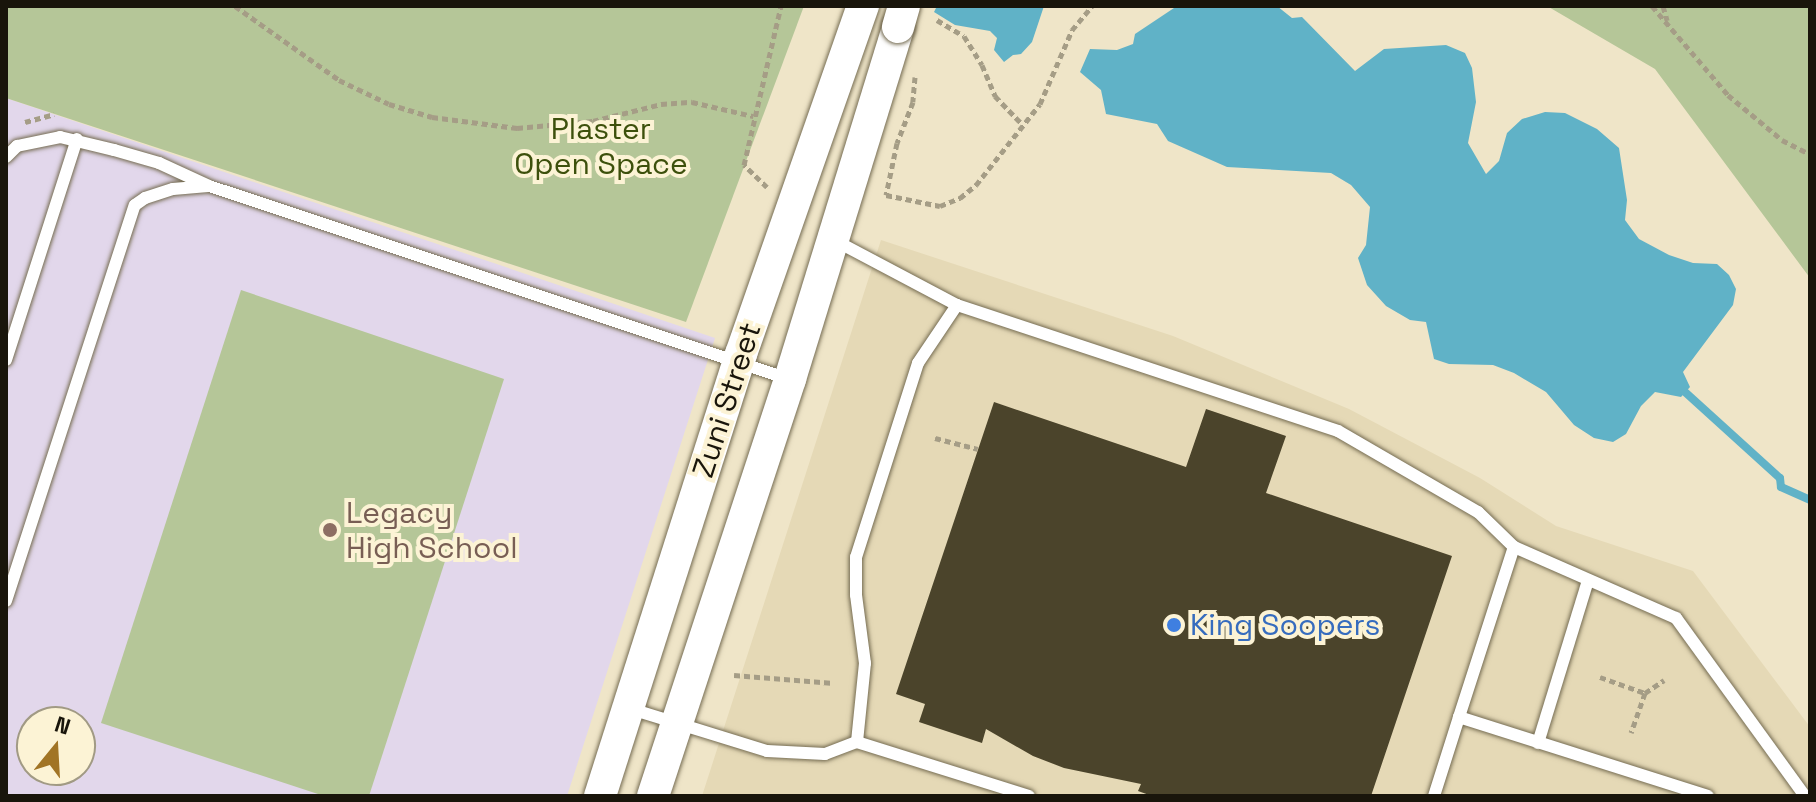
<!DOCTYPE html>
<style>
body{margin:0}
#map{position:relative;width:1816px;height:802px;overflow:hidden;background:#efe5c8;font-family:"Space Grotesk",sans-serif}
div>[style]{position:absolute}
.built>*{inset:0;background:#e5d9b6}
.education>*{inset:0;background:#e2d7eb}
.green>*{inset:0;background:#b5c698}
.water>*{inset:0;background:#60b2c7}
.stream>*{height:8px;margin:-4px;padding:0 4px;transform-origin:4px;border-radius:4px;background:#60b2c7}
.building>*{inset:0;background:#4b442b}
.path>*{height:5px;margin-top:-2.5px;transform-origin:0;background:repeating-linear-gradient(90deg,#a59d86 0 6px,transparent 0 10px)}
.roads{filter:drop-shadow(0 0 2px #756c52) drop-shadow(0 0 2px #756c52)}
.service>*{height:12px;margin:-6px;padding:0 6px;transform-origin:6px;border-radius:6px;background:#fff}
.secondary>*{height:32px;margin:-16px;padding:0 16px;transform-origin:16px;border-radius:16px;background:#fff}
.bridges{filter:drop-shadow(0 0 2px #756c52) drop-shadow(0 0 2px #756c52)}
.secondary-bridge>*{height:32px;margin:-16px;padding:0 16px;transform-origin:16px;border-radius:16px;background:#fff}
.dots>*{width:22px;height:22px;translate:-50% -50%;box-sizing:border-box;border:4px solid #fcf3d5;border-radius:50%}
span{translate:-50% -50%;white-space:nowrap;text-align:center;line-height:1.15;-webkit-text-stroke:8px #fcf3d5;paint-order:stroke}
.park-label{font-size:30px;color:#3d500c}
.street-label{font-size:30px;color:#19150b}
.education-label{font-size:30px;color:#785e54}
.left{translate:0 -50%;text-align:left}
.shop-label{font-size:30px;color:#366cbe}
.frame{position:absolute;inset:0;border:8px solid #19150b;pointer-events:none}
.north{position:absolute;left:16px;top:706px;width:80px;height:80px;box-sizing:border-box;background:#fcf3d5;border:2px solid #a19a84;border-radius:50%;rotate:18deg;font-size:22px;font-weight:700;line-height:32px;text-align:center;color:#19150b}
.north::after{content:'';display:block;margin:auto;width:28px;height:36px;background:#a17425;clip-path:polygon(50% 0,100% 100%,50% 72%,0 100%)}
</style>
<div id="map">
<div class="built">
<i style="clip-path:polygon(881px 240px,1173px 336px,1349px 409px,1480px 478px,1556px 526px,1693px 571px,1810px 727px,1810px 796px,702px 796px)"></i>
</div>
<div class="education">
<i style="clip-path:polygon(evenodd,6px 98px,715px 338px,567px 796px,6px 796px,6px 98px,32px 722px,80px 722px,80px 770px,32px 770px,32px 722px)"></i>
</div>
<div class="green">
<i style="clip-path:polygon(6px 6px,804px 6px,686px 322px,6px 98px)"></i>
<i style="clip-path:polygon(1547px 6px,1810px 6px,1810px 278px,1655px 69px)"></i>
<i style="clip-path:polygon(241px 290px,504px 379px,369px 796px,324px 796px,101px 723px)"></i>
</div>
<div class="water">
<i style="clip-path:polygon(937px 6px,1044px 6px,1032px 42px,1021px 54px,1013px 55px,1004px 62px,994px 50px,997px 38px,990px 31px,955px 25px,934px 12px)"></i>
<i style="clip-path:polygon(1177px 6px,1277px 6px,1292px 18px,1302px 17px,1355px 71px,1384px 49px,1446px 45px,1465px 53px,1472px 68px,1476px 102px,1468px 143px,1486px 174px,1499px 161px,1507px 133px,1522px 119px,1545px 112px,1565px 113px,1597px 129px,1619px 148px,1627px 200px,1625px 220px,1639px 239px,1669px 255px,1693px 263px,1717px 264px,1729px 275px,1736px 289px,1733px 305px,1683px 372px,1690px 387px,1681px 397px,1655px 392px,1641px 406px,1626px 434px,1613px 442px,1594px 438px,1574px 425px,1546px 392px,1514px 373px,1493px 365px,1449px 364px,1434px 359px,1426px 322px,1410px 320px,1386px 306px,1367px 285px,1358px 258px,1366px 245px,1370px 207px,1351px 185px,1331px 173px,1227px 167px,1168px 141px,1157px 124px,1106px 114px,1101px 90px,1080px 72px,1090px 49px,1117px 50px,1133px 44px,1135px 34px)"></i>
</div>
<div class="stream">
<i style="left:1685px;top:392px;width:128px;rotate:42.2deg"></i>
<i style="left:1780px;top:478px;width:9px;rotate:84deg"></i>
<i style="left:1781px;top:487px;width:32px;rotate:24deg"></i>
</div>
<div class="building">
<i style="clip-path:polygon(994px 402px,1186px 467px,1206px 409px,1286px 436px,1266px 493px,1452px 556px,1371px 796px,1152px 796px,1138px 791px,1141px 784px,1064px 768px,1033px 756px,986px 729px,982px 743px,919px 722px,925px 704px,896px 694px)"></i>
</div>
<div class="path">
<i style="left:235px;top:6px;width:128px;rotate:35.4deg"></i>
<i style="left:339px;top:80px;width:55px;rotate:25.6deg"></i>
<i style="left:389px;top:104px;width:45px;rotate:16.8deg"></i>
<i style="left:432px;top:117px;width:86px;rotate:7.4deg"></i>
<i style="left:517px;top:128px;width:76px;rotate:-5.3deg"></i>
<i style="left:593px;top:121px;width:70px;rotate:-14deg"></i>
<i style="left:661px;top:104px;width:31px;rotate:-4deg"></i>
<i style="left:692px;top:102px;width:63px;rotate:12.9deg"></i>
<i style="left:1652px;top:6px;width:117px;rotate:49.5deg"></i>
<i style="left:1728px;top:95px;width:70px;rotate:39.8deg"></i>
<i style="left:1782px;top:140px;width:31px;rotate:27deg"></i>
<i style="left:1663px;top:6px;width:15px;rotate:74deg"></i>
<i style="left:937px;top:20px;width:31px;rotate:31deg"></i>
<i style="left:964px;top:36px;width:34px;rotate:58deg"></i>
<i style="left:982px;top:65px;width:34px;rotate:67deg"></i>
<i style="left:995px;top:96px;width:39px;rotate:46deg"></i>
<i style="left:915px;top:77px;width:25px;rotate:95deg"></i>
<i style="left:913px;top:102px;width:44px;rotate:111.3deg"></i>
<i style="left:897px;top:143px;width:53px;rotate:101.9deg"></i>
<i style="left:886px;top:195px;width:55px;rotate:11.5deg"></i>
<i style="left:940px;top:206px;width:22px;rotate:-22deg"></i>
<i style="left:960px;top:198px;width:21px;rotate:-39deg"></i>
<i style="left:976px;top:185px;width:103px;rotate:-51.7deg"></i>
<i style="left:1040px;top:104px;width:81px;rotate:-66.6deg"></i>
<i style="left:1072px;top:30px;width:31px;rotate:-50deg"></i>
<i style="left:25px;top:122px;width:30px;rotate:-15deg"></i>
<i style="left:767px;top:187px;width:32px;rotate:-136deg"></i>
<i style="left:744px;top:165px;width:163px;rotate:-76.9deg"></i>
<i style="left:935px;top:438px;width:44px;rotate:14.3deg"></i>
<i style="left:734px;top:675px;width:100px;rotate:4.6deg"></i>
<i style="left:1600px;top:677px;width:48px;rotate:19.6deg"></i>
<i style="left:1645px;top:693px;width:42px;rotate:109.3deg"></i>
<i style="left:1645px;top:693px;width:23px;rotate:-34deg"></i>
</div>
<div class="roads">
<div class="service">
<i style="left:6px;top:157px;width:16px;rotate:-45deg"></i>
<i style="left:17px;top:146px;width:44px;rotate:-11.8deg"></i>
<i style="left:60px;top:137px;width:56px;rotate:13.5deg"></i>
<i style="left:114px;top:150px;width:47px;rotate:16.1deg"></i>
<i style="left:159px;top:163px;width:55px;rotate:24.7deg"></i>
<i style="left:209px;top:186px;width:611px;rotate:18.41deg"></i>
<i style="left:834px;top:240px;width:139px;rotate:27.9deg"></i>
<i style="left:957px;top:305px;width:70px;rotate:123.9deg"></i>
<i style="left:918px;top:363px;width:204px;rotate:107.7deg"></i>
<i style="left:856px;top:557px;width:38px;rotate:90deg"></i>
<i style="left:856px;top:595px;width:69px;rotate:82.5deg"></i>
<i style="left:865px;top:663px;width:79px;rotate:95.8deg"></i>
<i style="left:957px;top:305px;width:401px;rotate:18.3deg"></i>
<i style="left:1338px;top:431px;width:162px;rotate:30.1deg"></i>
<i style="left:1478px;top:512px;width:50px;rotate:44.2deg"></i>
<i style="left:6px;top:360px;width:232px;rotate:-72.2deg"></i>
<i style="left:6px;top:601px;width:416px;rotate:-72deg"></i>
<i style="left:135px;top:205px;width:12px;rotate:-35deg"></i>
<i style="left:145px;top:198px;width:29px;rotate:-18deg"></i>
<i style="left:173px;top:189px;width:35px;rotate:-5deg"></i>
<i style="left:628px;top:708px;width:145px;rotate:17.2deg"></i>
<i style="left:767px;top:751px;width:58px;rotate:3deg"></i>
<i style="left:825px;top:754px;width:34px;rotate:-21deg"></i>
<i style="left:857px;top:742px;width:180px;rotate:17.4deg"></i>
<i style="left:1459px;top:717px;width:179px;rotate:-72.1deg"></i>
<i style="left:1514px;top:547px;width:177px;rotate:23.7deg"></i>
<i style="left:1676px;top:618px;width:220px;rotate:54.1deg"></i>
<i style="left:1538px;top:743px;width:170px;rotate:-72.9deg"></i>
<i style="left:1434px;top:796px;width:83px;rotate:-72.4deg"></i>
<i style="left:1459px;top:717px;width:261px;rotate:17.6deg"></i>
</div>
<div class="secondary">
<i style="left:600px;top:796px;width:464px;rotate:-72.3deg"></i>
<i style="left:741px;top:354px;width:369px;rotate:-70.7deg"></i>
<i style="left:653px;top:796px;width:439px;rotate:-71.8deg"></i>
<i style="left:790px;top:379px;width:368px;rotate:-72.9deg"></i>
</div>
</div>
<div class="bridges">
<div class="secondary-bridge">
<i style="left:898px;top:27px;width:22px;rotate:-74deg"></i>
</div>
</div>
<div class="dots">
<i style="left:330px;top:530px;background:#8d6e63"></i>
<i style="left:1174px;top:625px;background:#3f7fe0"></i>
</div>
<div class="park-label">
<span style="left:601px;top:146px">Plaster<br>Open Space</span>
</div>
<div class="street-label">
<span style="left:727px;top:400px;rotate:-72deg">Zuni Street</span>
</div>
<div class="education-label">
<span class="left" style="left:346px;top:530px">Legacy<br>High School</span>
</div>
<div class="shop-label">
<span class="left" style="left:1190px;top:625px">King Soopers</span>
</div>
<div class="frame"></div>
<div class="north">N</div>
</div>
